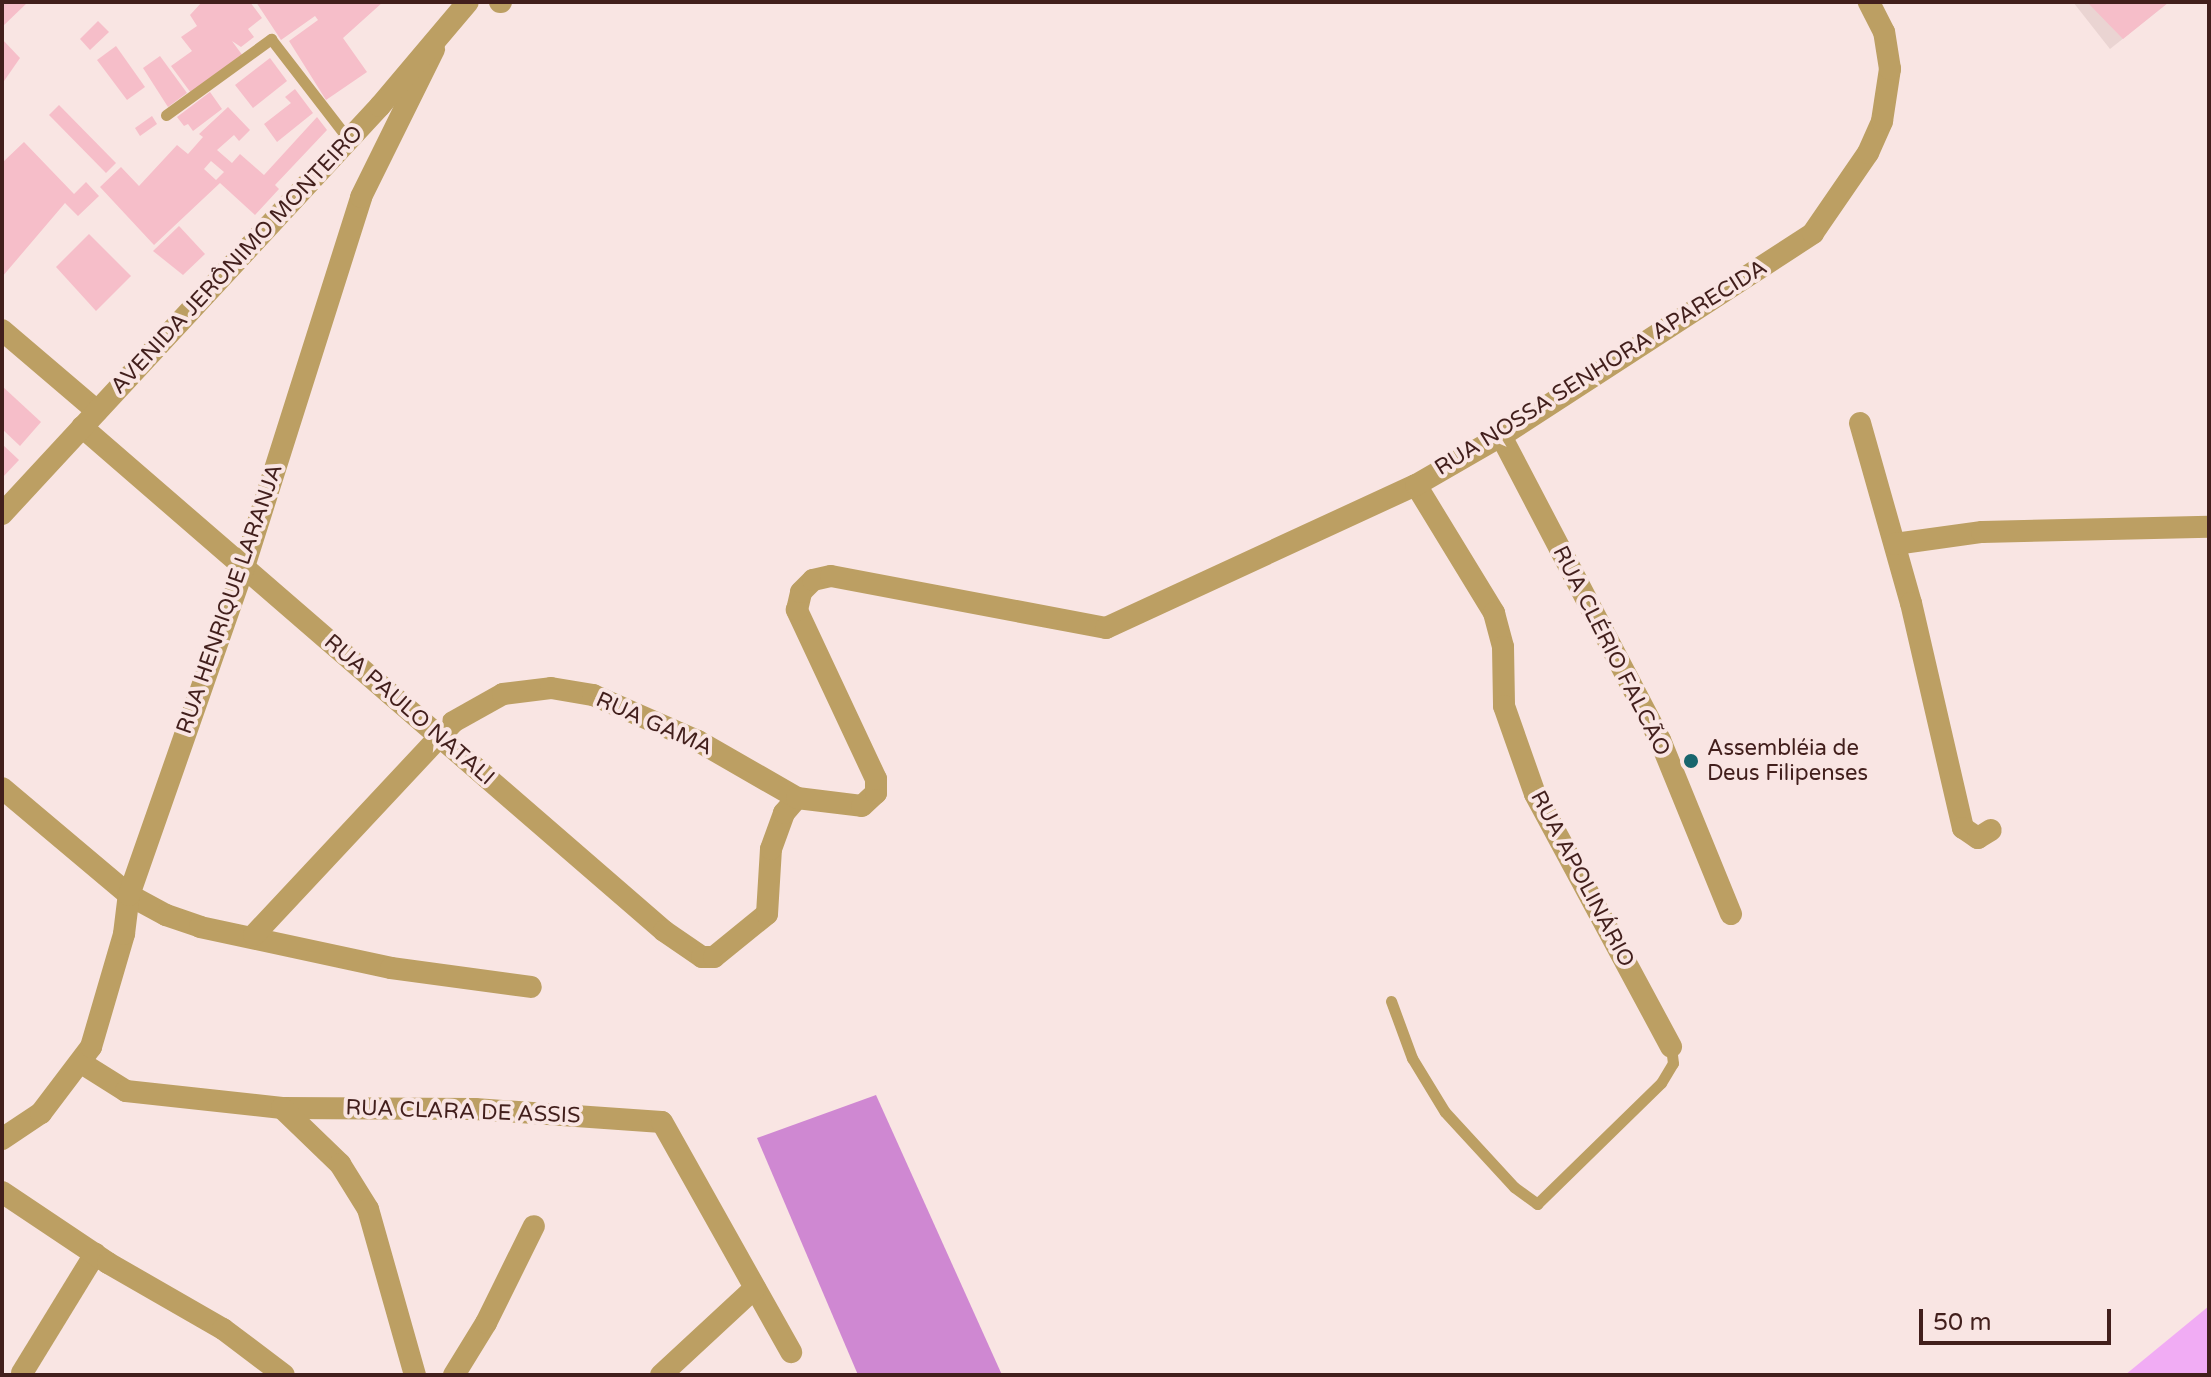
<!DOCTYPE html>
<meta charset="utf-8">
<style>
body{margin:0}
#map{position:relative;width:2211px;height:1377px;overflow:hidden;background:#f9e5e3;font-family:"Varela Round",sans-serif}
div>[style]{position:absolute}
.built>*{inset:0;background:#ead4d2}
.green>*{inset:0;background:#f1acf4}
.forest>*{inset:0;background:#cf88d2}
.building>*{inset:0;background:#f6bec9}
.service>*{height:11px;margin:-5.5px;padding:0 5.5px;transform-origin:5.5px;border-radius:5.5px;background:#bc9f63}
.minor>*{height:22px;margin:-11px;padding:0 11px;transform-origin:11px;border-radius:11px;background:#bc9f63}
.tertiary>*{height:22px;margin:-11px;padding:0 11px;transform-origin:11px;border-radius:11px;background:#bc9f63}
.dots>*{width:22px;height:22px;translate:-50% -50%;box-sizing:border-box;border:4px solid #f9e5e3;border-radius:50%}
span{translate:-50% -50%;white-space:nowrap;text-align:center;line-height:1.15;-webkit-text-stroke:8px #f9e5e3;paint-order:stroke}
.street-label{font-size:22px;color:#421f1c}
.poi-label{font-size:22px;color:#421f1c}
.left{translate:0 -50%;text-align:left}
.frame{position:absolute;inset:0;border:4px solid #421f1c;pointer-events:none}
.scale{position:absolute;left:1919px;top:1309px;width:192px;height:36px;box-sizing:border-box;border:4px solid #421f1c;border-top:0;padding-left:10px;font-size:24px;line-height:28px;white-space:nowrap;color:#421f1c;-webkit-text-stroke:6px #f9e5e3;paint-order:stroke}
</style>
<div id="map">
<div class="built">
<i style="clip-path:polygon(2073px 2px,2169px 2px,2110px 49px)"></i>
</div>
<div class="green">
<i style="clip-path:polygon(2209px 1306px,2209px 1375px,2125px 1375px)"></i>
</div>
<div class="forest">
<i style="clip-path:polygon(876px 1095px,1002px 1375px,858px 1375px,757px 1138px)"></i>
</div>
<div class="building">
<i style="clip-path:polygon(2px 2px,28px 2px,2px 27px)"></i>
<i style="clip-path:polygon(202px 2px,250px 2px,262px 18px,248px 29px,254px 37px,241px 47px,232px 41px,243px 56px,191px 93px,171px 66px,192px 51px,181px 37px,197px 26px,190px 15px)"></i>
<i style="clip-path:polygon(256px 2px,383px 2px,343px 38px,367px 72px,326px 100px,289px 41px,318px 20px,315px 16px,281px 40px)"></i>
<i style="clip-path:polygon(2087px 2px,2169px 2px,2123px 39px)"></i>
<i style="clip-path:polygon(98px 21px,109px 32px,90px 50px,80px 39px)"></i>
<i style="clip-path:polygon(2px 39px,20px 58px,2px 84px)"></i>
<i style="clip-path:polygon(116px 46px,145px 87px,127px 100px,97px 60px)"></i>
<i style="clip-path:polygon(160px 56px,187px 93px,168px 107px,143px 68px)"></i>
<i style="clip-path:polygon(270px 58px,287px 81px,253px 108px,235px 85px)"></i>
<i style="clip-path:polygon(295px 89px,313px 113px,277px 142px,264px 124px,291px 103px,285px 97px)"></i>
<i style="clip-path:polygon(210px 92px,222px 109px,193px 131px,188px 124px,184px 126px,177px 117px)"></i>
<i style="clip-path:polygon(59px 105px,116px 163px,106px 173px,49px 115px)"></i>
<i style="clip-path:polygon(evenodd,228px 107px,250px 130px,239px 141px,234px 135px,217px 150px,232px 163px,240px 154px,264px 175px,317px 117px,327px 130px,275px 185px,279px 189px,255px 215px,220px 183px,154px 245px,100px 187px,121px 167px,139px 186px,177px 145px,188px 154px,203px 137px,199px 134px,228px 107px,211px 161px,224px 172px,216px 180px,204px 169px,211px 161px)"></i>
<i style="clip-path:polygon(152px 116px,157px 124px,140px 136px,135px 128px)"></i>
<i style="clip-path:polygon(24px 142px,74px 194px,86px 182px,99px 196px,78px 216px,65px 203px,2px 277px,2px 163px)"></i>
<i style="clip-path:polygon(179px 226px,205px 254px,183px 275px,153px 251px)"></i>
<i style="clip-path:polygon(89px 234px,131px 276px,96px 311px,56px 267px)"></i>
<i style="clip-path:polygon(2px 386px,41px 422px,20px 446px,2px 429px)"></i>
<i style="clip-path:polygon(2px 444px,19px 460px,2px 478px)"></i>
</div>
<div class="service">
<i style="left:166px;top:115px;width:130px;rotate:-35.9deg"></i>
<i style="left:271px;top:39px;width:128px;rotate:52.3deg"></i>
<i style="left:1391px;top:1001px;width:61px;rotate:69.8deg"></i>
<i style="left:1412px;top:1058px;width:63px;rotate:58.6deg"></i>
<i style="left:1445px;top:1112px;width:102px;rotate:47.4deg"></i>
<i style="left:1514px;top:1187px;width:29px;rotate:36deg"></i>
<i style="left:1537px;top:1204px;width:173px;rotate:-44.3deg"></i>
<i style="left:1661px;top:1083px;width:23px;rotate:-59deg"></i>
<i style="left:1673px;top:1063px;width:16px;rotate:-97deg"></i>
</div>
<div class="minor">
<i style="left:2px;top:330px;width:125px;rotate:40.5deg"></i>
<i style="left:1860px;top:423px;width:187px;rotate:74.2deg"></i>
<i style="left:1911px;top:603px;width:231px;rotate:77deg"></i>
<i style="left:1963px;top:828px;width:18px;rotate:34deg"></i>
<i style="left:1978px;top:838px;width:15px;rotate:-32deg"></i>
<i style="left:82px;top:427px;width:770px;rotate:40.89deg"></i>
<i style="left:664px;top:931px;width:46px;rotate:34.4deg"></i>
<i style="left:702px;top:957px;width:12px"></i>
<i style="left:714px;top:957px;width:68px;rotate:-39.1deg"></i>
<i style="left:767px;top:914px;width:65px;rotate:-86.5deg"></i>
<i style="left:771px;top:849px;width:38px;rotate:-70deg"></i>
<i style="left:784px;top:813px;width:20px;rotate:-49deg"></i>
<i style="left:1501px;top:436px;width:343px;rotate:62.4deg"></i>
<i style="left:1660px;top:740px;width:188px;rotate:67.8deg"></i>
<i style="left:1416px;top:485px;width:150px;rotate:58.6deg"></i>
<i style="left:1494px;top:613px;width:35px;rotate:75deg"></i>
<i style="left:1503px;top:647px;width:59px;rotate:89deg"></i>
<i style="left:1504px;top:706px;width:93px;rotate:70.6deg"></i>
<i style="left:1535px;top:794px;width:287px;rotate:61.7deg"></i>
<i style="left:1895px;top:544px;width:88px;rotate:-7.9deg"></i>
<i style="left:1982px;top:532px;width:227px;rotate:-1.3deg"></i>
<i style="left:2px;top:788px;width:166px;rotate:40.1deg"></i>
<i style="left:129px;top:895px;width:42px;rotate:28.4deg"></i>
<i style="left:166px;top:915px;width:36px;rotate:19deg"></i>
<i style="left:200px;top:927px;width:195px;rotate:12.1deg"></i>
<i style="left:391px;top:968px;width:141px;rotate:7.7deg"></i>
<i style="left:254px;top:935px;width:291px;rotate:-46.9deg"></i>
<i style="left:453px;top:722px;width:57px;rotate:-29.2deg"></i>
<i style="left:503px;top:694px;width:48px;rotate:-7.1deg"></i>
<i style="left:551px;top:688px;width:43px;rotate:9.5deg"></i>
<i style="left:593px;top:695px;width:115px;rotate:23.7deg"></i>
<i style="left:698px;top:741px;width:114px;rotate:29.9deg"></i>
<i style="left:797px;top:798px;width:65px;rotate:7deg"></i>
<i style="left:862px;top:806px;width:19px;rotate:-43deg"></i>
<i style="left:876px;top:793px;width:14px;rotate:-90deg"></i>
<i style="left:876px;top:779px;width:187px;rotate:-115.1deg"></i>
<i style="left:797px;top:610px;width:18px;rotate:-77deg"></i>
<i style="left:801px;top:592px;width:17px;rotate:-45deg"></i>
<i style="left:813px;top:580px;width:18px;rotate:-13deg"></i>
<i style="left:831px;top:576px;width:280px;rotate:10.7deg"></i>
<i style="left:1106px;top:628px;width:341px;rotate:-24.8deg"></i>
<i style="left:1416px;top:485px;width:98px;rotate:-30deg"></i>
<i style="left:1501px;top:436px;width:372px;rotate:-33deg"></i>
<i style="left:1813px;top:233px;width:97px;rotate:-55.5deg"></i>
<i style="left:1868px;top:153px;width:35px;rotate:-66deg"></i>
<i style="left:1882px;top:121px;width:53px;rotate:-81.3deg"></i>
<i style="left:1890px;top:69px;width:37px;rotate:-99deg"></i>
<i style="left:1884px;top:32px;width:34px;rotate:-117deg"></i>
<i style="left:83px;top:1064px;width:51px;rotate:32.1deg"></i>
<i style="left:126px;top:1091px;width:157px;rotate:6.2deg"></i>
<i style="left:282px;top:1108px;width:193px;rotate:0.3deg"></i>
<i style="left:475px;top:1109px;width:187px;rotate:4deg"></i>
<i style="left:662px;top:1122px;width:264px;rotate:60.7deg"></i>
<i style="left:282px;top:1108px;width:81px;rotate:44deg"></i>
<i style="left:340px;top:1164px;width:53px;rotate:58.1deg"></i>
<i style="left:368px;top:1209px;width:173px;rotate:74.2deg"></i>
<i style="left:2px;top:1139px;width:47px;rotate:-33.7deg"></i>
<i style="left:41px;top:1113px;width:83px;rotate:-52.9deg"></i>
<i style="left:91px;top:1047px;width:118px;rotate:-73.7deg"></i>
<i style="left:124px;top:934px;width:39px;rotate:-83deg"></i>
<i style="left:129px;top:895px;width:344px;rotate:-70.7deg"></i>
<i style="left:243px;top:570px;width:391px;rotate:-72.4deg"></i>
<i style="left:361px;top:197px;width:165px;rotate:-63.7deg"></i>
<i style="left:22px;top:1373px;width:140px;rotate:-58.5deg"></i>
<i style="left:454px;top:1375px;width:61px;rotate:-58.4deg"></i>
<i style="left:486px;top:1323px;width:108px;rotate:-63.7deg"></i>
<i style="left:661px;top:1375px;width:128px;rotate:-42.8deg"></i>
</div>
<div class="tertiary">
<i style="left:500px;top:2px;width:1px"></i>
<i style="left:2px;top:514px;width:556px;rotate:-47.19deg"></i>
<i style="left:380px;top:106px;width:136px;rotate:-49.8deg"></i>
<i style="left:2px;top:1192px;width:128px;rotate:33.8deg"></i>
<i style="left:108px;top:1263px;width:133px;rotate:29.9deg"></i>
<i style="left:223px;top:1329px;width:76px;rotate:37deg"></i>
</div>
<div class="dots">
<i style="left:1691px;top:761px;background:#18656d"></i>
</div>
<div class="street-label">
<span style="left:237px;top:260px;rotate:-47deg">AVENIDA JERÔNIMO MONTEIRO</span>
<span style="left:1601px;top:368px;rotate:-32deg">RUA NOSSA SENHORA APARECIDA</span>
<span style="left:230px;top:599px;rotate:-71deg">RUA HENRIQUE LARANJA</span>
<span style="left:1611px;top:651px;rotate:63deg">RUA CLÉRIO FALCÃO</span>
<span style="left:409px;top:710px;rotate:41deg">RUA PAULO NATALI</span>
<span style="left:654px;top:724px;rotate:24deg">RUA GAMA</span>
<span style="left:1582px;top:879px;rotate:62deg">RUA APOLINÁRIO</span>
<span style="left:463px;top:1112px;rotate:2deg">RUA CLARA DE ASSIS</span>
</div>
<div class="poi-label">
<span class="left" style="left:1707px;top:761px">Assembléia de<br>Deus Filipenses</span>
</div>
<div class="frame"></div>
<div class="scale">50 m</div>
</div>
